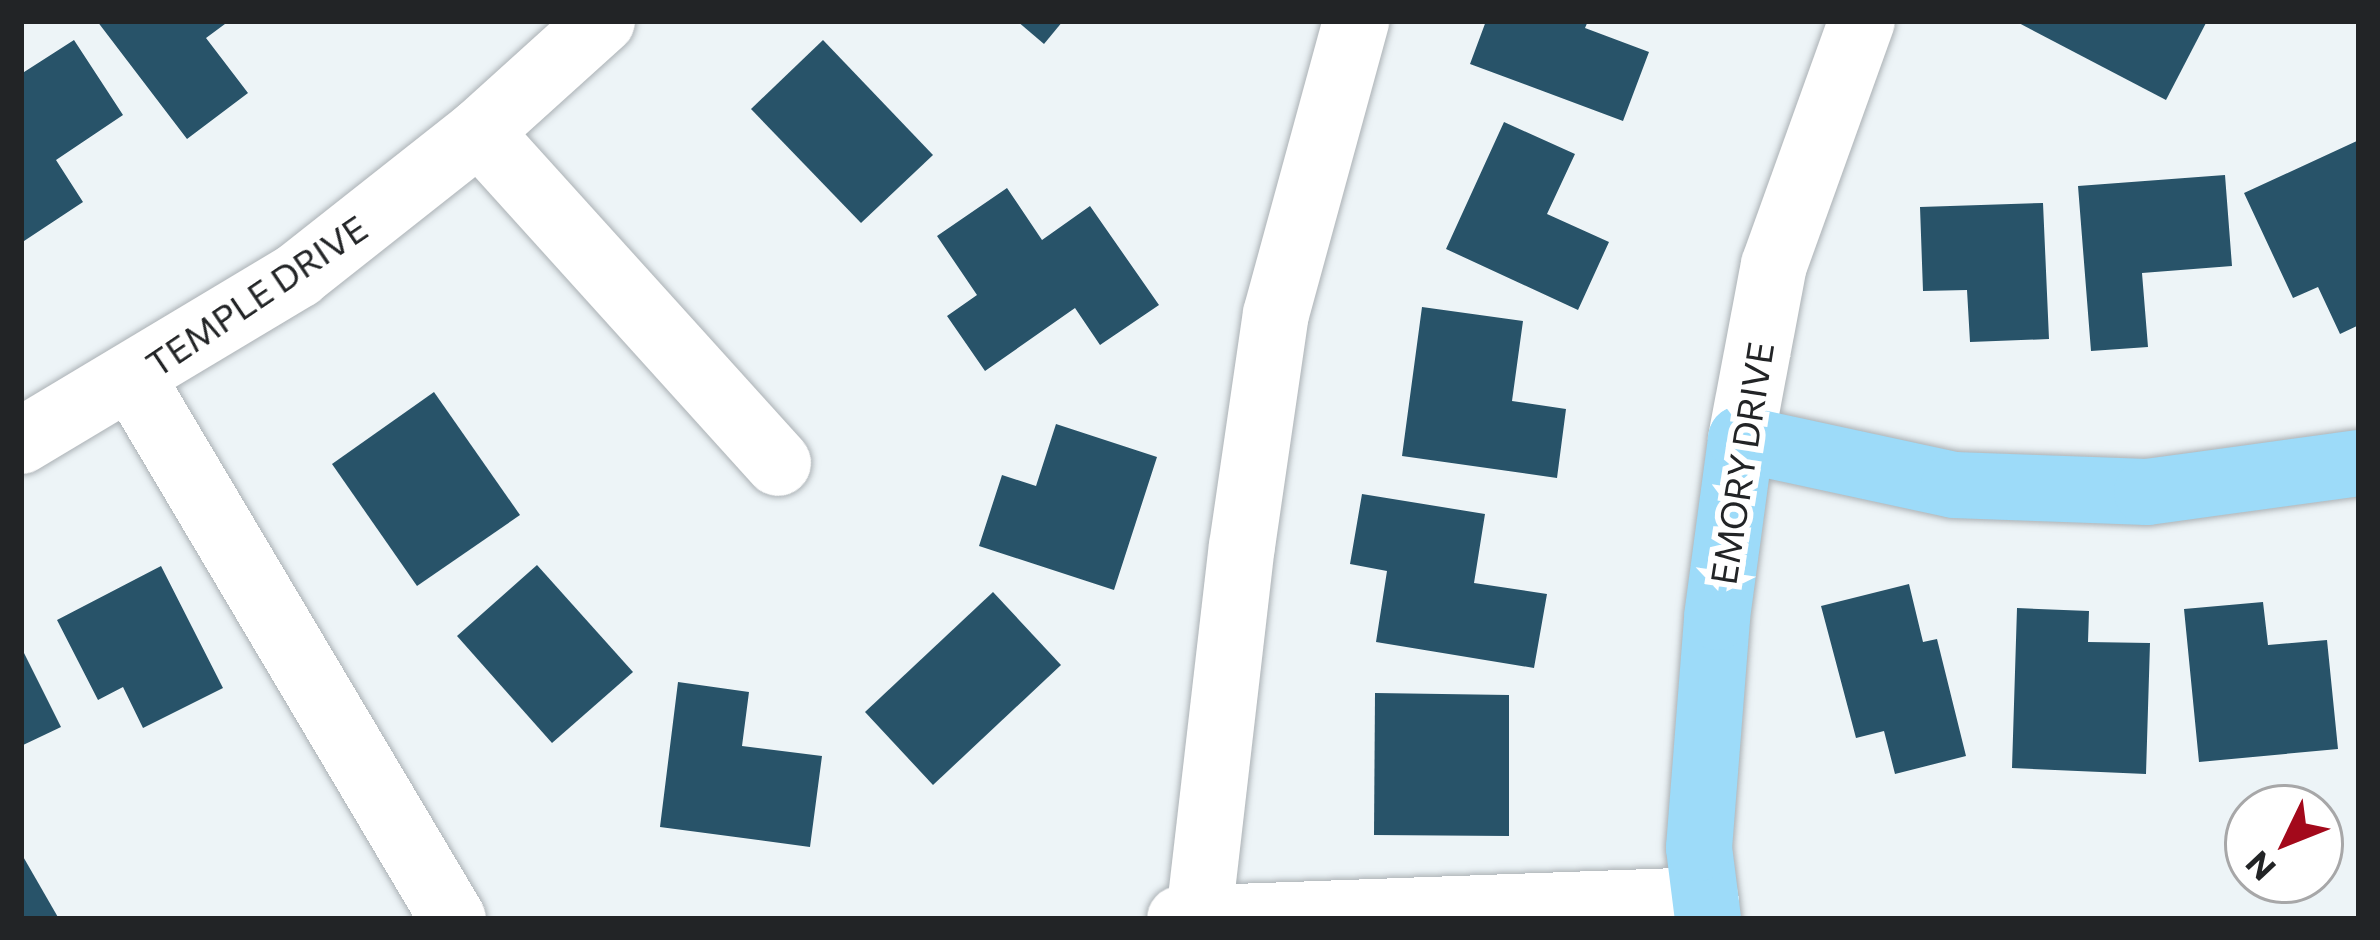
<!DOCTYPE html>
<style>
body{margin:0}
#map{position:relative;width:2380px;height:940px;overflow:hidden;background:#edf4f7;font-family:Commissioner,sans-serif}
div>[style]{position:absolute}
.building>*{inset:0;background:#285369}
.roads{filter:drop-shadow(0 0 3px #abb1b5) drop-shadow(0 0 3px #abb1b5)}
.minor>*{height:66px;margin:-33px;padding:0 33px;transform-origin:33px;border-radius:33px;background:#fff}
.major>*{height:66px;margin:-33px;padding:0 33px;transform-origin:33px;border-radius:33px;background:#9ddbf9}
span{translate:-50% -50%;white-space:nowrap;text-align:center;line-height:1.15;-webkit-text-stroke:12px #fff;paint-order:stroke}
.street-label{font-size:36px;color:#222426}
.frame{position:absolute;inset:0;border:24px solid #222426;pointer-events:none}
.north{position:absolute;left:2224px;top:784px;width:120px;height:120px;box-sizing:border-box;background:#fff;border:3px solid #a7a7a8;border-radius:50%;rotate:227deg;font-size:33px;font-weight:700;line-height:48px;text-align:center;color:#222426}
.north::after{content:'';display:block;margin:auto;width:42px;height:54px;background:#a3091b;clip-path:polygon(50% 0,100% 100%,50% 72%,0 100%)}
</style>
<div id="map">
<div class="building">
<i style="clip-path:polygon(97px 21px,229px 21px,206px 38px,248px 93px,187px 139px)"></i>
<i style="clip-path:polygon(1017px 21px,1063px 21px,1044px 44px)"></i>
<i style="clip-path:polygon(1486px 21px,1588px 21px,1585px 28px,1649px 52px,1623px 121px,1470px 64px)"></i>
<i style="clip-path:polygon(2015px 21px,2207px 21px,2166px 100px)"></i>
<i style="clip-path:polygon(74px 40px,123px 115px,56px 160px,83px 202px,24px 241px,21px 74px)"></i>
<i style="clip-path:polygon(823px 40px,933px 155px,861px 223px,751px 109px)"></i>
<i style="clip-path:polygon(1504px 122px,1575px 154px,1547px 214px,1609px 242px,1578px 310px,1446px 249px)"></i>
<i style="clip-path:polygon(2359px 140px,2359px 325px,2340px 334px,2318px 287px,2293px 298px,2244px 193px)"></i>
<i style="clip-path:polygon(2225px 175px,2232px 266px,2142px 273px,2148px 347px,2091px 351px,2078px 186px)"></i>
<i style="clip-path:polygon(1007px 188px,1042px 240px,1090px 206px,1159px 305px,1100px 345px,1075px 308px,985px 371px,947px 316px,977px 295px,937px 236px)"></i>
<i style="clip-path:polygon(2043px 203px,2049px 339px,1970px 342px,1967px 290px,1923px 291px,1920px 207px)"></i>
<i style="clip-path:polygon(1422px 307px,1523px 321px,1512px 401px,1566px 409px,1557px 478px,1402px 456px)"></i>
<i style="clip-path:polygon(434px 392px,520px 515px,417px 586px,332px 464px)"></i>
<i style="clip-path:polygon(1056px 424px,1157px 457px,1114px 590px,979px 546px,1002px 475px,1036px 486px)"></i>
<i style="clip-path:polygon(1362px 494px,1485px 514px,1474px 583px,1547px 594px,1534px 668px,1376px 642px,1387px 571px,1350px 564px)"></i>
<i style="clip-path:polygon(537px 565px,633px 672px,552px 743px,457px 636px)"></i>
<i style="clip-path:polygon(161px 566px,223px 688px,143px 728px,123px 687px,98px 700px,57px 620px)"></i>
<i style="clip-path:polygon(1909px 584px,1923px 642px,1937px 639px,1966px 756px,1895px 774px,1884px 731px,1856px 738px,1821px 606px)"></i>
<i style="clip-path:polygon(993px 592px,1061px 665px,933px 785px,865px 712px)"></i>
<i style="clip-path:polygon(2263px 602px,2268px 645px,2327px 640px,2338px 749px,2199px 762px,2184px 609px)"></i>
<i style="clip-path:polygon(2017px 608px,2089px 611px,2088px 642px,2150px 643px,2146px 774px,2012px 768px)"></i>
<i style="clip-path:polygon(21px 647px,61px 727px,21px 746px)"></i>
<i style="clip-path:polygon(678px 682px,749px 692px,742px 746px,822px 756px,810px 847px,660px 827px)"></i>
<i style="clip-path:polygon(1375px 693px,1509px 695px,1509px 836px,1374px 835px)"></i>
<i style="clip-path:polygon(21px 853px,59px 919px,21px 919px)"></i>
</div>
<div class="roads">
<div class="minor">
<i style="left:479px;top:132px;width:446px;rotate:47.9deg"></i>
<i style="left:132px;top:378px;width:629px;rotate:59.32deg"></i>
<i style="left:1741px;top:439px;width:177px;rotate:-79.3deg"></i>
<i style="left:1774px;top:265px;width:259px;rotate:-70.2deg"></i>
<i style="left:21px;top:441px;width:323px;rotate:-30.9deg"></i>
<i style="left:298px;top:275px;width:231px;rotate:-38.3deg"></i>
<i style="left:479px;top:132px;width:166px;rotate:-42.1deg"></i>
<i style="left:1199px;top:916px;width:372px;rotate:-83.4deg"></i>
<i style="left:1242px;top:546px;width:234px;rotate:-81.7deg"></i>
<i style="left:1276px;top:314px;width:304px;rotate:-74.7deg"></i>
<i style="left:1180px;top:919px;width:526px;rotate:-2.07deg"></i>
</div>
<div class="major">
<i style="left:1708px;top:919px;width:72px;rotate:-97.2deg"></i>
<i style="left:1699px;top:848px;width:232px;rotate:-85.5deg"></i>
<i style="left:1717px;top:617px;width:180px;rotate:-82.3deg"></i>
<i style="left:1741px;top:439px;width:218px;rotate:12.2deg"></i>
<i style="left:1954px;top:485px;width:193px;rotate:2.1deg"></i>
<i style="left:2147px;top:492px;width:214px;rotate:-7.8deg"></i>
</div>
</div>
<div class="street-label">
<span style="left:256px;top:295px;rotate:-34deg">TEMPLE DRIVE</span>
<span style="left:1741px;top:463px;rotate:-81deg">EMORY DRIVE</span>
</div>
<div class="frame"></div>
<div class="north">N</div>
</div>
